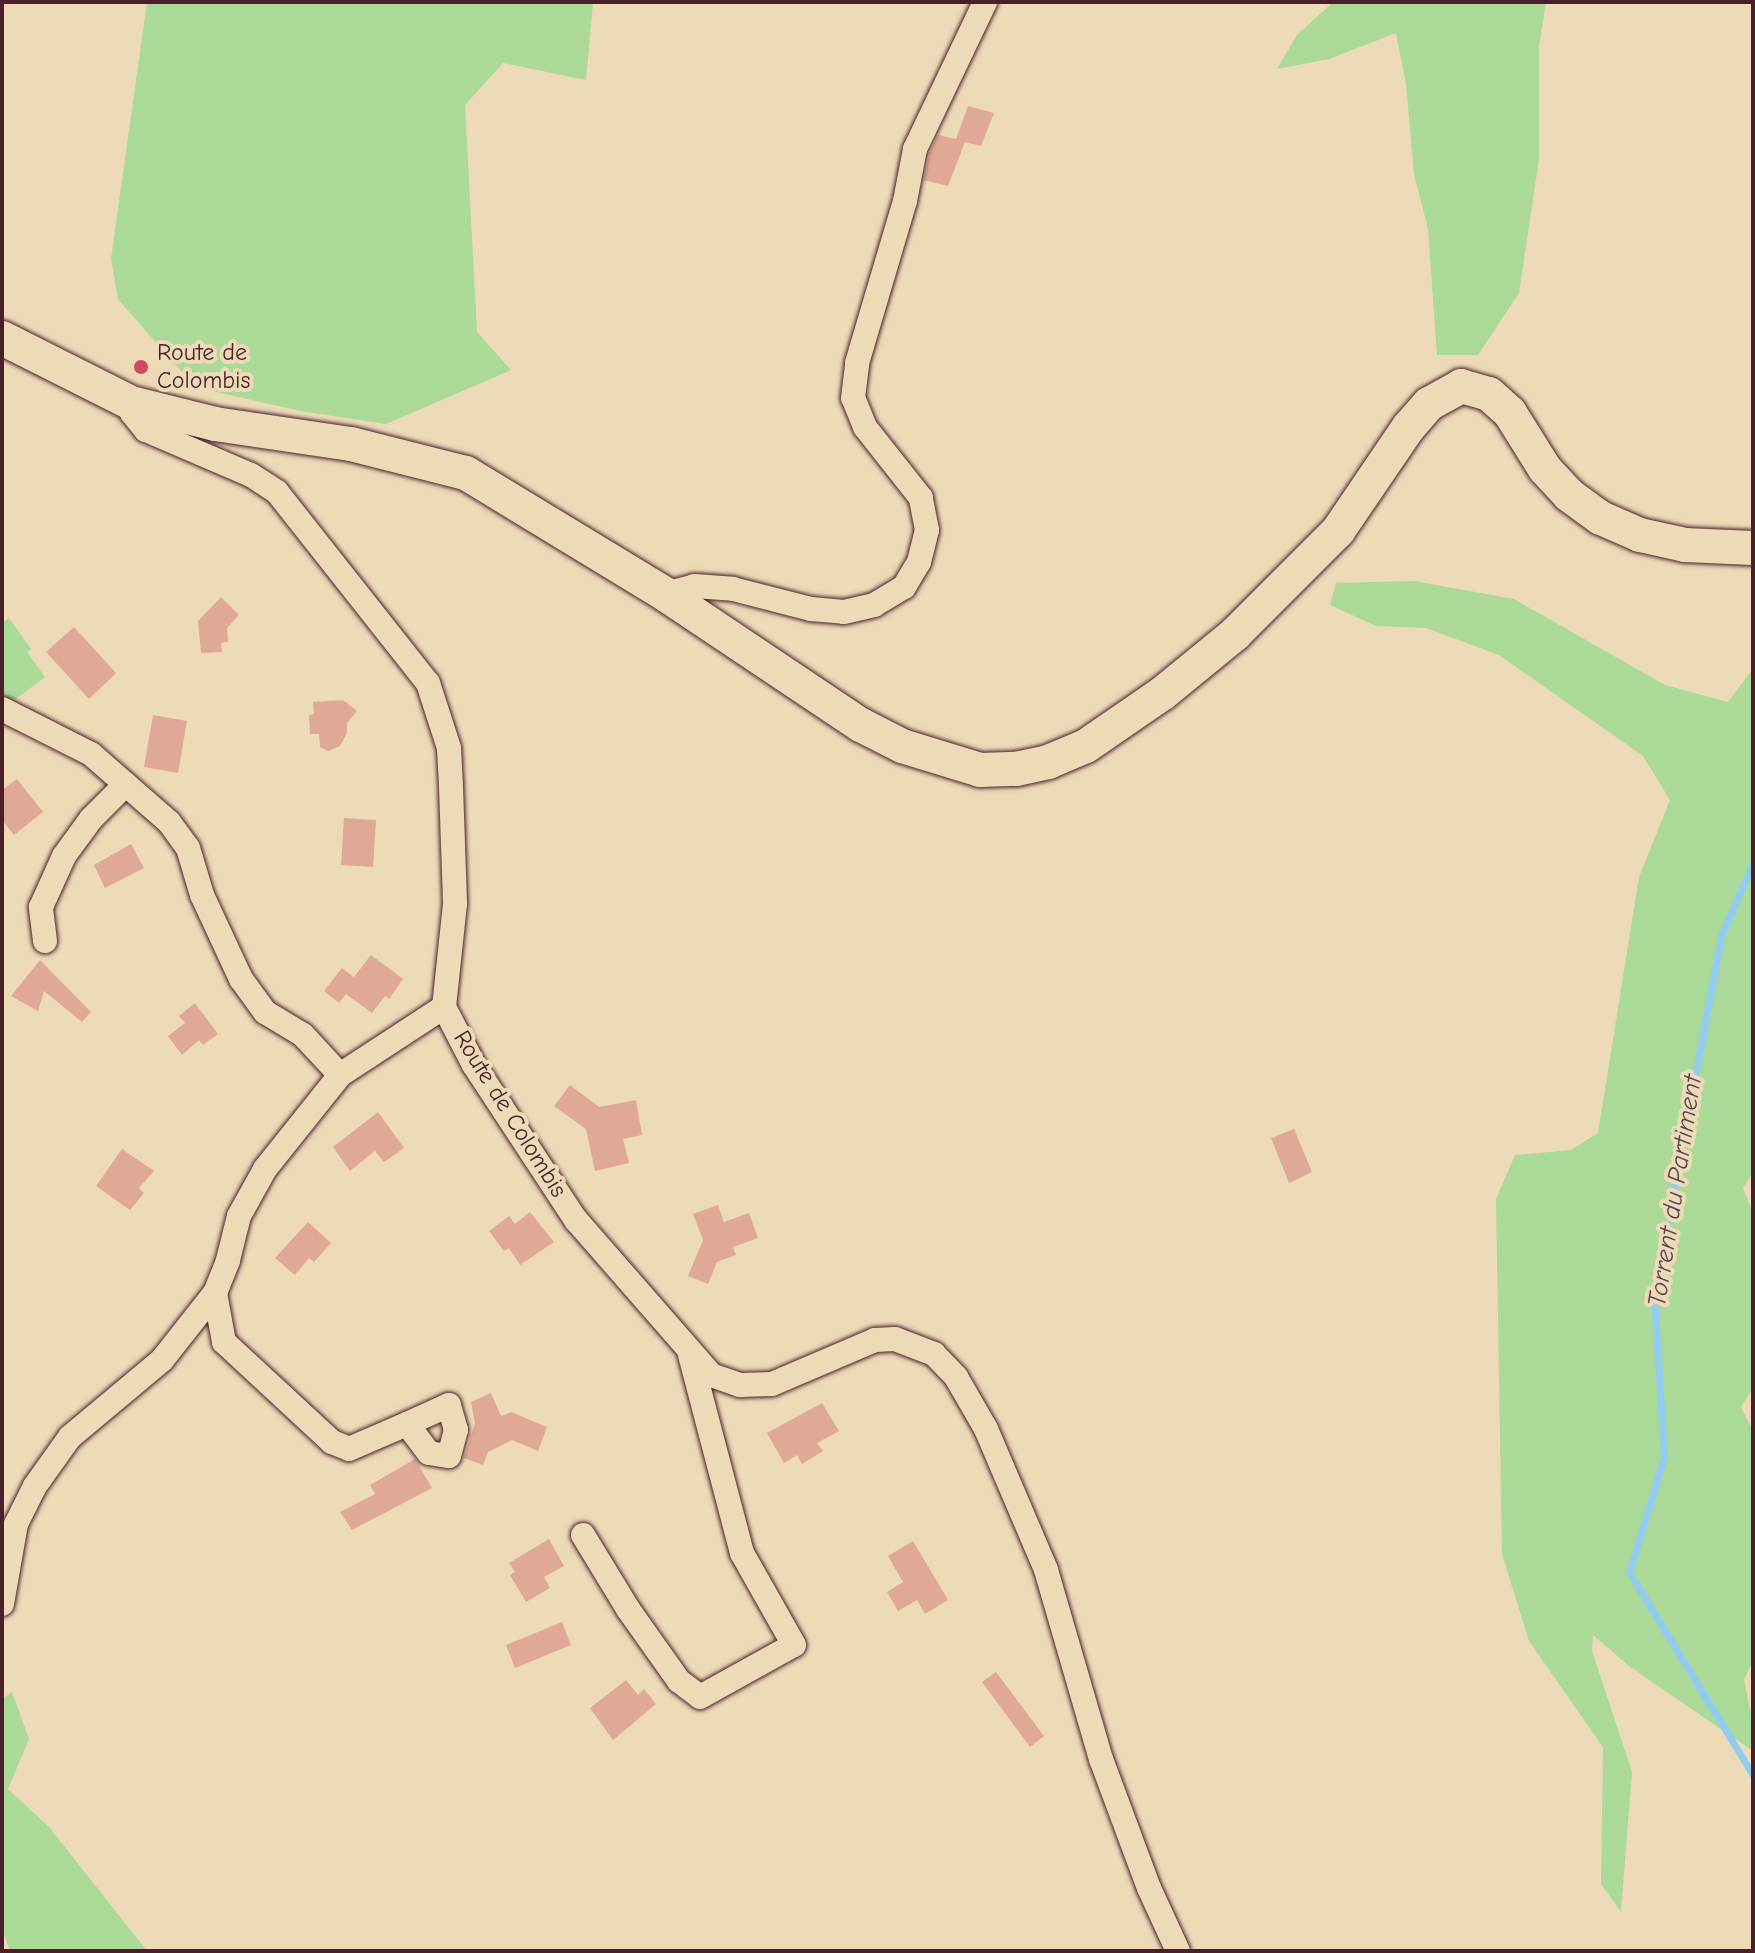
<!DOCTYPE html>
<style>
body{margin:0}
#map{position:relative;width:1755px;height:1953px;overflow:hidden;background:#eddab7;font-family:"Comic Neue",sans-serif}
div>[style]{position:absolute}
.green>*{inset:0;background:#aad998}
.stream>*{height:7px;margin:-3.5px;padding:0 3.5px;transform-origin:3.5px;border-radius:3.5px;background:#91cdf1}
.building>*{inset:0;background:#dfa996}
.roads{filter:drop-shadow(0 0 2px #4a1f2b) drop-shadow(0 0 2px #4a1f2b)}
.street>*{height:24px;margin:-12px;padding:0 12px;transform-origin:12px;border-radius:12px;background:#eddab7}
.secondary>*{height:34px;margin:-17px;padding:0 17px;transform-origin:17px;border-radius:17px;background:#eddab7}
.dots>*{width:22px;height:22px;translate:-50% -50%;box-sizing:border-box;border:4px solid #eddab7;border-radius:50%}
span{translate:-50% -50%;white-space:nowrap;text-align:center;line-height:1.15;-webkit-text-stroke:8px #eddab7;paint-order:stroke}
.poi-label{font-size:24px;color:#4a1f2b}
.left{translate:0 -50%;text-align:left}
.street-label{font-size:24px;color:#4a1f2b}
.water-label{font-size:26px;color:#584253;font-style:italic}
.frame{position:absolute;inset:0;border:4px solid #4a1f2b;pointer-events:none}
</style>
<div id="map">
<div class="green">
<i style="clip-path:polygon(147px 2px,593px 2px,586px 80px,503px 63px,465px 105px,477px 332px,511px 370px,386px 424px,300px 411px,195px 387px,118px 299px,111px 259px)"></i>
<i style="clip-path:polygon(1333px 2px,1546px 2px,1539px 47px,1539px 159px,1519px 293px,1478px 355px,1437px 355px,1428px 229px,1414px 174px,1406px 84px,1396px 33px,1329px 59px,1277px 69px,1297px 35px)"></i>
<i style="clip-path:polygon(1414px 581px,1514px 599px,1665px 685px,1728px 702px,1753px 669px,1753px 1172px,1743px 1188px,1753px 1213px,1753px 1388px,1741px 1407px,1753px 1431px,1753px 1661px,1744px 1679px,1753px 1725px,1753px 1751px,1629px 1666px,1593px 1635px,1592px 1651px,1632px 1772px,1621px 1912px,1601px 1884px,1603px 1747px,1529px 1641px,1502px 1554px,1496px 1199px,1515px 1155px,1571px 1150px,1598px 1133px,1639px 877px,1670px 800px,1643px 756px,1499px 655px,1426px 628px,1376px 626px,1330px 605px,1336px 583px)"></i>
<i style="clip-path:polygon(9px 618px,31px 649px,27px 652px,45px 677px,7px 706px,2px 698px,2px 623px)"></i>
<i style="clip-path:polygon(12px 1692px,29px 1739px,8px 1789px,49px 1827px,147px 1951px,10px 1951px,2px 1928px,2px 1699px)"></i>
</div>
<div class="stream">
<i style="left:1753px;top:863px;width:80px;rotate:113.7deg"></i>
<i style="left:1721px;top:936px;width:366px;rotate:100.5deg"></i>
<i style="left:1654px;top:1296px;width:161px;rotate:86.4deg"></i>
<i style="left:1664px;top:1457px;width:120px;rotate:106.9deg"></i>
<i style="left:1629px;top:1572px;width:238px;rotate:58.6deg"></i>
</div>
<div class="building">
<i style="clip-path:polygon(968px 106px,994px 113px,981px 146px,965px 142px,948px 186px,924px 180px,929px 155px,938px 135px,956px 139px)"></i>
<i style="clip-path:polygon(221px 597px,239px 615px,227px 628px,228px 642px,221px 643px,222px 652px,201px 653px,198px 621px)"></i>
<i style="clip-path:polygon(74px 627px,116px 673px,89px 699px,46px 652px)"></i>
<i style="clip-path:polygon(343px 700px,357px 711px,347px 723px,347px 733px,340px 746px,328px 751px,320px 747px,319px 734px,310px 734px,309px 715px,314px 714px,313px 702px)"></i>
<i style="clip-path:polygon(153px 715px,187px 721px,178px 773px,144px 767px)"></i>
<i style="clip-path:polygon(17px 779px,43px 812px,14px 835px,2px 820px,2px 790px)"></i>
<i style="clip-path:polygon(344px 818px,376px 820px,373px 867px,341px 865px)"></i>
<i style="clip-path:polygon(131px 844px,144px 868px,105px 888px,94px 865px)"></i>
<i style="clip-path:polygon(371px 955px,403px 979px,389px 999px,385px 996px,372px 1013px,346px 994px,339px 1003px,324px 991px,342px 968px,354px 977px)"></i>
<i style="clip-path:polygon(40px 960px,91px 1012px,82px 1022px,44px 991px,38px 1011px,11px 996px)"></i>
<i style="clip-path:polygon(195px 1003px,218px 1034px,203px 1045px,199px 1040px,182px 1055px,168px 1036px,185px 1023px,179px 1016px)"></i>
<i style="clip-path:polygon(570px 1085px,599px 1107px,636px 1100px,642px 1135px,623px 1139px,629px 1163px,595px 1171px,586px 1129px,554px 1106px)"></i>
<i style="clip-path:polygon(378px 1112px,404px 1148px,384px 1162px,375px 1151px,350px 1171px,333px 1147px)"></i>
<i style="clip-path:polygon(1294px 1129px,1312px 1172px,1289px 1183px,1271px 1138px)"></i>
<i style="clip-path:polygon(122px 1149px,154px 1171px,139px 1188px,144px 1193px,130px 1210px,96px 1186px)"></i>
<i style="clip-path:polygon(718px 1205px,724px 1222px,749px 1213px,758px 1238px,733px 1247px,736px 1255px,717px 1262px,708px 1284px,688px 1276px,703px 1240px,693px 1214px)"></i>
<i style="clip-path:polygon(530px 1212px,554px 1242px,520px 1265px,509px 1248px,504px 1251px,489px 1231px,509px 1216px,515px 1224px)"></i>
<i style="clip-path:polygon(308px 1222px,331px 1243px,314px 1262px,309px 1258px,295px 1275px,275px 1258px)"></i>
<i style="clip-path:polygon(491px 1393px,501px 1416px,511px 1412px,547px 1427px,538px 1451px,512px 1440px,488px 1452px,483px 1465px,464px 1458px,475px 1423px,471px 1402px)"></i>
<i style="clip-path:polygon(822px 1403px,839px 1431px,817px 1443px,823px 1451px,802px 1464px,797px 1455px,784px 1463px,767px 1433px)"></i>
<i style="clip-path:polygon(415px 1459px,432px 1488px,352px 1530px,340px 1512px,375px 1494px,370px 1485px)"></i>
<i style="clip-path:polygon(549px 1539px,564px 1566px,544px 1577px,550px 1588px,526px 1602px,510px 1575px,515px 1572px,509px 1563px)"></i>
<i style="clip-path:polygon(913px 1541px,948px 1600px,925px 1614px,917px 1600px,898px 1611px,887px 1592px,903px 1582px,888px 1556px)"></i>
<i style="clip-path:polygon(562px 1622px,571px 1645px,515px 1668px,506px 1645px)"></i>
<i style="clip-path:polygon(996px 1672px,1044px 1736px,1030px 1747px,982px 1682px)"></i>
<i style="clip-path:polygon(626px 1680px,638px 1695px,644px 1689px,656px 1704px,613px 1740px,590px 1708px)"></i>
</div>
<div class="roads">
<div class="street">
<i style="left:131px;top:403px;width:10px;rotate:84deg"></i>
<i style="left:132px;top:413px;width:22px;rotate:51deg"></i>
<i style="left:146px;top:430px;width:114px;rotate:23.2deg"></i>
<i style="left:251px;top:475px;width:31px;rotate:33deg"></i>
<i style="left:277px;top:492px;width:243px;rotate:51.7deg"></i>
<i style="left:428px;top:683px;width:68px;rotate:72.1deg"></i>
<i style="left:449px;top:748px;width:39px;rotate:87deg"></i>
<i style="left:451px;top:787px;width:117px;rotate:88deg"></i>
<i style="left:455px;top:904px;width:104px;rotate:96.1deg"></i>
<i style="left:444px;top:1007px;width:65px;rotate:62.7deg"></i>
<i style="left:474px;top:1065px;width:186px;rotate:56.7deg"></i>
<i style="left:576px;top:1220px;width:206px;rotate:48.9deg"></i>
<i style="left:711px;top:1375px;width:31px;rotate:19deg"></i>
<i style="left:740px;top:1385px;width:32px;rotate:-2deg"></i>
<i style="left:772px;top:1384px;width:112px;rotate:-23.1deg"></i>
<i style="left:875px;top:1340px;width:20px;rotate:-3deg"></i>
<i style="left:895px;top:1339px;width:42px;rotate:21deg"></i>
<i style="left:934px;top:1354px;width:32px;rotate:46deg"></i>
<i style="left:956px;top:1377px;width:60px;rotate:60deg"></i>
<i style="left:986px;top:1429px;width:153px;rotate:66.9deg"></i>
<i style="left:1046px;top:1570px;width:197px;rotate:73.8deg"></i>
<i style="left:1101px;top:1759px;width:138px;rotate:69.6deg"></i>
<i style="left:1149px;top:1888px;width:69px;rotate:65.3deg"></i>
<i style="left:665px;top:594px;width:30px;rotate:-15deg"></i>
<i style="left:694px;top:586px;width:39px;rotate:4deg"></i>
<i style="left:733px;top:589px;width:81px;rotate:14.4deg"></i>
<i style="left:811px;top:609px;width:33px;rotate:5deg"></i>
<i style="left:844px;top:612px;width:31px;rotate:-13deg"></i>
<i style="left:874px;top:605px;width:35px;rotate:-31deg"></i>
<i style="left:904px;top:587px;width:29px;rotate:-59deg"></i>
<i style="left:919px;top:562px;width:33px;rotate:-76deg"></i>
<i style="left:927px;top:530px;width:33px;rotate:-101deg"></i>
<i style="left:921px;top:498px;width:90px;rotate:-128.3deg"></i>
<i style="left:865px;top:427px;width:31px;rotate:-112deg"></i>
<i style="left:853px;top:398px;width:35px;rotate:-83deg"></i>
<i style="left:857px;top:363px;width:169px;rotate:-73.5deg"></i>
<i style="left:905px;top:201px;width:53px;rotate:-79.1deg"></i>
<i style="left:915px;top:149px;width:163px;rotate:-64.5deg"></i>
<i style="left:2px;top:709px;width:100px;rotate:26.8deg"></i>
<i style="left:91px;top:754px;width:103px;rotate:41.1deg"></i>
<i style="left:169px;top:822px;width:32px;rotate:54deg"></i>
<i style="left:188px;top:848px;width:49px;rotate:73.4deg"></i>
<i style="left:202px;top:895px;width:93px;rotate:65.1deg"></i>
<i style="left:241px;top:979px;width:41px;rotate:54deg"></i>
<i style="left:265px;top:1012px;width:44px;rotate:31.2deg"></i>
<i style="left:303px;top:1035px;width:54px;rotate:47.2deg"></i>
<i style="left:45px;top:941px;width:34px;rotate:-97deg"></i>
<i style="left:41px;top:907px;width:56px;rotate:-65.7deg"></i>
<i style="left:64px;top:856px;width:46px;rotate:-53.9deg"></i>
<i style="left:91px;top:819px;width:49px;rotate:-45deg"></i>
<i style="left:215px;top:1293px;width:50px;rotate:79.6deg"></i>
<i style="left:224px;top:1342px;width:147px;rotate:42.8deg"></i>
<i style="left:332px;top:1442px;width:18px;rotate:22deg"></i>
<i style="left:349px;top:1449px;width:63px;rotate:-23.3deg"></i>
<i style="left:407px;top:1424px;width:36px;rotate:53deg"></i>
<i style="left:429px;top:1453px;width:20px;rotate:9deg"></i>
<i style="left:449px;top:1456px;width:27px;rotate:-75deg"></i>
<i style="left:456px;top:1430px;width:26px;rotate:-106deg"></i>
<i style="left:449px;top:1405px;width:46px;rotate:155.7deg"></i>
<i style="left:583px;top:1535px;width:87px;rotate:58.7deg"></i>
<i style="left:628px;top:1609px;width:88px;rotate:54.7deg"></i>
<i style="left:679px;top:1681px;width:26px;rotate:37deg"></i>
<i style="left:700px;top:1697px;width:107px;rotate:-29deg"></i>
<i style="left:794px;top:1645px;width:106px;rotate:-119.5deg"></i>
<i style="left:742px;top:1553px;width:205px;rotate:-104.7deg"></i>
<i style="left:2px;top:1604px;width:81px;rotate:-80.1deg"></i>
<i style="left:16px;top:1524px;width:42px;rotate:-63.4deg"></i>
<i style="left:35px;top:1486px;width:60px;rotate:-54.5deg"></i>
<i style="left:70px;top:1437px;width:120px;rotate:-39.9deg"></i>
<i style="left:162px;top:1360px;width:85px;rotate:-51.7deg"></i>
<i style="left:215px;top:1293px;width:35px;rotate:-68deg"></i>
<i style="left:228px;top:1260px;width:45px;rotate:-76deg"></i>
<i style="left:239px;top:1216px;width:54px;rotate:-61deg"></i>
<i style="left:265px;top:1169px;width:120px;rotate:-51.4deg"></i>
<i style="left:340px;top:1075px;width:124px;rotate:-33.2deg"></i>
</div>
<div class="secondary">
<i style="left:2px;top:338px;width:144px;rotate:26.7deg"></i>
<i style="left:131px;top:403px;width:87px;rotate:14deg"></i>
<i style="left:215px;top:424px;width:137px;rotate:8.4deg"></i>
<i style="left:351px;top:444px;width:119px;rotate:14.2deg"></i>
<i style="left:466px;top:473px;width:233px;rotate:31.3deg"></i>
<i style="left:665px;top:594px;width:236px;rotate:33.8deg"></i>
<i style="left:861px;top:725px;width:46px;rotate:27.1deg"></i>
<i style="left:902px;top:746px;width:82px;rotate:17.1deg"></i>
<i style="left:980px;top:770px;width:36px;rotate:-2deg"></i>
<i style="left:1016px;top:769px;width:33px;rotate:-12deg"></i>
<i style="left:1048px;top:762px;width:41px;rotate:-22.8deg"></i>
<i style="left:1086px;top:746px;width:93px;rotate:-34.5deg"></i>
<i style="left:1163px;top:693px;width:93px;rotate:-39.3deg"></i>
<i style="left:1235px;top:634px;width:146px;rotate:-45deg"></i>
<i style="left:1338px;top:531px;width:125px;rotate:-55.8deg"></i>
<i style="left:1408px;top:428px;width:32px;rotate:-49deg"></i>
<i style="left:1429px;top:404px;width:37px;rotate:-29deg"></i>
<i style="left:1461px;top:386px;width:29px;rotate:16deg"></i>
<i style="left:1489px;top:394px;width:28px;rotate:42deg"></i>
<i style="left:1510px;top:413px;width:66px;rotate:58deg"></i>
<i style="left:1545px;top:469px;width:35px;rotate:47deg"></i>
<i style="left:1569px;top:495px;width:39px;rotate:36deg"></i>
<i style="left:1601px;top:518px;width:43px;rotate:23.6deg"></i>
<i style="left:1640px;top:535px;width:46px;rotate:12.5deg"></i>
<i style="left:1685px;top:545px;width:68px;rotate:2.5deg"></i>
</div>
</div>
<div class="dots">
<i style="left:141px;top:367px;background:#d1495b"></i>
</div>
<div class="poi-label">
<span class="left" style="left:157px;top:367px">Route de<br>Colombis</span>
</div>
<div class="street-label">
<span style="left:510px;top:1114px;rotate:58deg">Route de Colombis</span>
</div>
<div class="water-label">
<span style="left:1676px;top:1191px;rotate:-81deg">Torrent du Partiment</span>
</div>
<div class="frame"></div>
</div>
